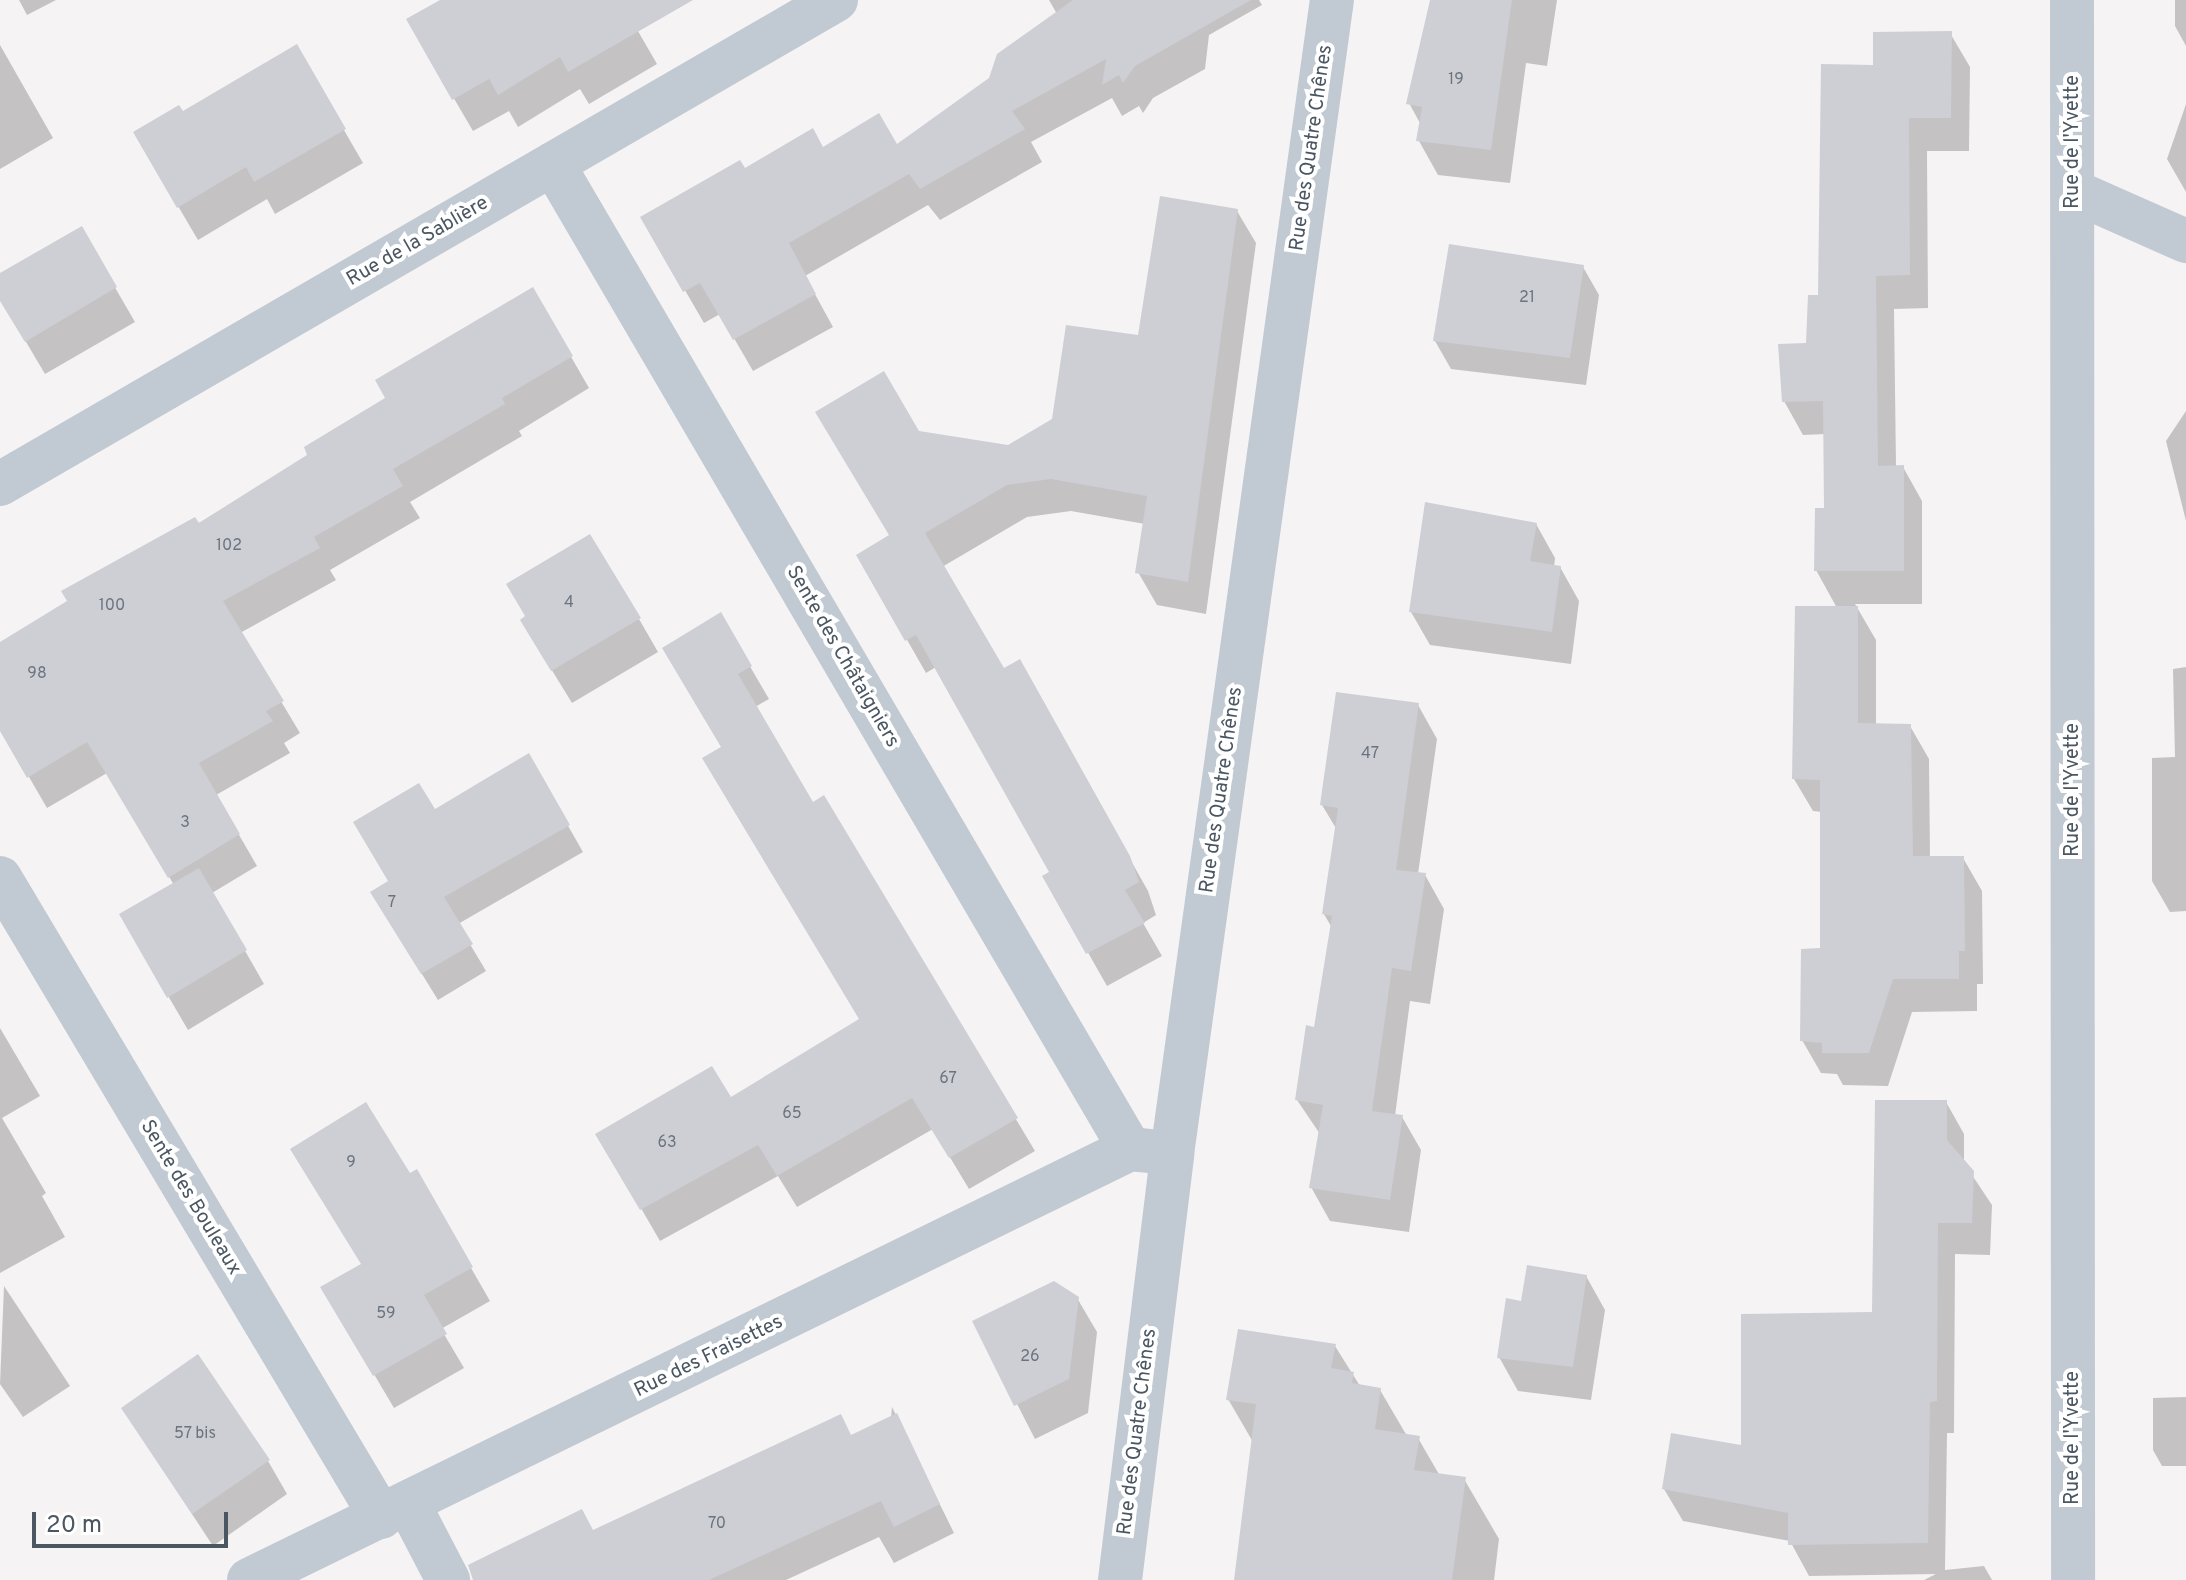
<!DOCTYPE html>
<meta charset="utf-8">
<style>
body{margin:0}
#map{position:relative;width:2186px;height:1580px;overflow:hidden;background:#f5f3f3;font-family:Overpass,sans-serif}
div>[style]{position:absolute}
.shadow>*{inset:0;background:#0003}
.building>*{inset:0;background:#cdcfd5}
.minor>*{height:44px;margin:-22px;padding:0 22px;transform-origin:22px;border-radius:22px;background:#c1cad2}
span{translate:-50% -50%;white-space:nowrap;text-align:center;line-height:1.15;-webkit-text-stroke:8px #fff;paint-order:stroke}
.number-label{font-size:16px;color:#6b747e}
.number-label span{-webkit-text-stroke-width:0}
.street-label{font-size:20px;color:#4a5661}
.scale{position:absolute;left:32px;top:1512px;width:196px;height:36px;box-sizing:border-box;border:4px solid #4a5661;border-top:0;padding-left:10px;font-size:24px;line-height:28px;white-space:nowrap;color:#4a5661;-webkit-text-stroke:6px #fff;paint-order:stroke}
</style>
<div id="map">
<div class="shadow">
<i style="clip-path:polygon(19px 0,56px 0,27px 15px)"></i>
<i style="clip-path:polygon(444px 0,680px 0,635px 26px,657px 64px,589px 104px,580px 89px,518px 127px,509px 111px,473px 131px,408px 20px)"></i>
<i style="clip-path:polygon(1049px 0,1259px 0,1262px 5px,1209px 35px,1205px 69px,1153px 98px,1143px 113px,1139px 106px,1122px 116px,1112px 98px,1031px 142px,1042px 162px,940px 220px,928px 205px,805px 276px,833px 327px,753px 371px,720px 314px,704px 323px,643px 218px,744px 171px,823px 149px,896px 147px,991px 79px,1057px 14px)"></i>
<i style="clip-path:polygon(1432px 0,1557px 0,1547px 66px,1526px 63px,1510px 183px,1438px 175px,1419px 141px,1421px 125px,1409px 103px)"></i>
<i style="clip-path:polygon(2175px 0,2186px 0,2186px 46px,2175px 26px)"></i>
<i style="clip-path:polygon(1950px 33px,1970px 67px,1969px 151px,1927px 151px,1928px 308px,1894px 309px,1896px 467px,1903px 467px,1922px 501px,1922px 604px,1855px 604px,1876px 640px,1876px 725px,1910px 726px,1929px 759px,1930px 858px,1963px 858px,1982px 891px,1983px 984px,1977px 984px,1977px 1011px,1912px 1012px,1888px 1086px,1843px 1085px,1837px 1074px,1821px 1073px,1802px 1040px,1822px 950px,1822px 812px,1813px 811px,1794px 779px,1837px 608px,1816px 570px,1826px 510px,1826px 434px,1803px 435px,1784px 401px,1808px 345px,1875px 67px)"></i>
<i style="clip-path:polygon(0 45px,53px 138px,0 169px)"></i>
<i style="clip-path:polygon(296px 47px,363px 163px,275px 214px,267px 199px,198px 240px,135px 133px,182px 114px)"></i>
<i style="clip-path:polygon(2186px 104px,2186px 192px,2167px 159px)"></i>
<i style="clip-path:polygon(1237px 211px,1256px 243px,1206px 614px,1157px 605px,1138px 572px,1145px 524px,1071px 511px,1027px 517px,942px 567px,1003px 671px,1019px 662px,1148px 891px,1156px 915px,1143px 923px,1162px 956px,1107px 986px,1045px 877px,1052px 873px,936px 667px,926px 673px,859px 556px,892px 536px,918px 433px,1008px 447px,1054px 421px,1140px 338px)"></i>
<i style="clip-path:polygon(81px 229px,135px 322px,45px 374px,0 298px,0 275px)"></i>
<i style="clip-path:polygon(1583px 267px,1599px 295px,1586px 385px,1451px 369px,1435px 341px)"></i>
<i style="clip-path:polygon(532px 289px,589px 388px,519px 431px,522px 436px,410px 502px,420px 518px,330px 570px,336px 580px,240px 633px,300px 733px,284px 743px,290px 753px,216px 795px,257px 866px,212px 893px,264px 984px,188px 1030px,121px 915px,174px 885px,107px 773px,47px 808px,0 727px,0 645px,310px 455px)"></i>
<i style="clip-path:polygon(2186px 411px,2186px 521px,2166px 441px)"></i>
<i style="clip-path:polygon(1536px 524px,1555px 558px,1554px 567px,1560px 567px,1579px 601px,1571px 664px,1430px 645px,1411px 612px)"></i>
<i style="clip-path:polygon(720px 615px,769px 699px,755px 707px,813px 805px,823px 798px,1035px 1151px,969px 1189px,933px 1129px,797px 1207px,778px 1176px,660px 1241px,598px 1134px,730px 1099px,861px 1020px,723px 748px)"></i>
<i style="clip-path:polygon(639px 619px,658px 652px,572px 703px,542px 654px)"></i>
<i style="clip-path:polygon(2186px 667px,2186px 911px,2170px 912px,2152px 881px,2152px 758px,2175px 757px,2173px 669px)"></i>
<i style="clip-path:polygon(1418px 705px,1437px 739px,1418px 874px,1425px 875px,1444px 909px,1430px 1004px,1410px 1001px,1395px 1116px,1402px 1117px,1421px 1150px,1409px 1232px,1330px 1221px,1311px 1187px,1320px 1134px,1297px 1100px,1315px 1029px,1332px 928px,1324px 914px,1337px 830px,1322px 805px)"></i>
<i style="clip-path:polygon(528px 756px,583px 852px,458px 924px,486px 971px,438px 1000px,388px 919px,390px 882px,435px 812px)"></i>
<i style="clip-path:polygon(0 1028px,40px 1096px,2px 1118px,46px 1193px,42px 1196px,65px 1237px,0 1273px)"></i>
<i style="clip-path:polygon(1946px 1102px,1964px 1134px,1964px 1163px,1992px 1205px,1990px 1255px,1955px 1254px,1954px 1433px,1947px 1433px,1945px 1570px,1984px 1566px,1992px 1580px,1924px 1580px,1936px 1574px,1809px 1576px,1790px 1541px,1683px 1521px,1664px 1489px,1743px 1448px,1874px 1314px)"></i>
<i style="clip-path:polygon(416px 1172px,490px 1301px,441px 1329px,464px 1368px,394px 1408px,323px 1288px,363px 1265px,409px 1176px)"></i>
<i style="clip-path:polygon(1586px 1276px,1605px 1310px,1591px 1400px,1518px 1391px,1499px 1357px,1522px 1303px)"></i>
<i style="clip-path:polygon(4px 1286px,70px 1386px,23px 1417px,0 1384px)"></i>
<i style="clip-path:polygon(1077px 1298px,1097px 1332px,1088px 1413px,1035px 1439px,975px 1322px)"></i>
<i style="clip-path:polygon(1335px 1346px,1360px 1386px,1380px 1390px,1407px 1436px,1418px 1438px,1440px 1476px,1464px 1479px,1499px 1539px,1494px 1580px,1236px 1580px,1253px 1442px,1228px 1399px)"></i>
<i style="clip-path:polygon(2186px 1397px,2186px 1466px,2162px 1466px,2153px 1450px,2153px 1398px)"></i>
<i style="clip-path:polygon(892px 1407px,954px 1533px,894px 1563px,879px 1537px,786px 1580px,526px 1580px,593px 1532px,851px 1437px,891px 1418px)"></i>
<i style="clip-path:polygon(123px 1409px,268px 1461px,287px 1494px,213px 1546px)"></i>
</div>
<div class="building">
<i style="clip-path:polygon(440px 0,693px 0,568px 72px,560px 57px,498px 95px,489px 79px,452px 100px,406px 19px)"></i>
<i style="clip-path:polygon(1073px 0,1251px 0,1135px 66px,1123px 83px,1119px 75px,1102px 85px,1106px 59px,1012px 111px,1025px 129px,920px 189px,909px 174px,789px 243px,816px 294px,733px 340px,700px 283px,683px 292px,640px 217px,740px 160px,745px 168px,813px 128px,823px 147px,879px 113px,897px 144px,989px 78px,997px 54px)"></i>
<i style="clip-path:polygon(1430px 0,1512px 0,1491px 150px,1416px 141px,1422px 107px,1406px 104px)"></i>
<i style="clip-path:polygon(1952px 31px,1951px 118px,1909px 118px,1910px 275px,1876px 276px,1878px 466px,1904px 465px,1904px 571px,1814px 571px,1815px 508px,1824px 508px,1823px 401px,1782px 402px,1778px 344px,1806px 343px,1808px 295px,1818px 295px,1821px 64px,1873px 65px,1873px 32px)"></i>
<i style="clip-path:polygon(297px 44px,346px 129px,254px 182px,246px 167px,177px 208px,133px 132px,179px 105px,183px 111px)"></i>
<i style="clip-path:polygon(1160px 196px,1238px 209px,1188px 582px,1135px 573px,1147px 496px,1051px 479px,1007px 485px,925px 533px,1004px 668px,1020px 659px,1130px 856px,1139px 882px,1125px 890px,1145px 923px,1086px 954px,1042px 876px,1049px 872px,916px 635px,905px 641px,856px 555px,889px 535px,815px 412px,884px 371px,919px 431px,1008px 445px,1052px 419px,1066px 325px,1138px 335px)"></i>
<i style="clip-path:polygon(82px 226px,117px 287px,25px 342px,0 301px,0 273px)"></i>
<i style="clip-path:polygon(1449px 244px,1584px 265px,1570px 358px,1433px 341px)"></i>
<i style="clip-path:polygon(533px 287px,573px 356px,502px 398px,505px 404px,393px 469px,403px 486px,314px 537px,320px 548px,223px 601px,284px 701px,266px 711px,273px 721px,199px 763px,240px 834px,168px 878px,87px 742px,27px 778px,0 731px,0 642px,67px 601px,61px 591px,195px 517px,199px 523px,307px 455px,304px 447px,385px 398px,375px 380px)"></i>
<i style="clip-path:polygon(1425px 502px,1537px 523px,1530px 561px,1561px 566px,1552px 632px,1409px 612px)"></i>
<i style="clip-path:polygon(590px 534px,641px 618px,551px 671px,520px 620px,525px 616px,506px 584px)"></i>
<i style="clip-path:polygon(1795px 606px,1858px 606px,1858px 723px,1911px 724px,1913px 856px,1964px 856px,1965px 951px,1959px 951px,1959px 979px,1893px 979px,1869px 1053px,1822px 1053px,1822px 1043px,1800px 1041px,1801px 949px,1820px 948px,1820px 780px,1792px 779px)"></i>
<i style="clip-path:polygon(721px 612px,752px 666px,738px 674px,813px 802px,824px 795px,1018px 1118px,949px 1158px,912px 1098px,777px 1176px,758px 1145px,640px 1210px,595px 1134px,712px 1066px,731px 1097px,859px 1019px,702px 758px,721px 747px,662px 648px)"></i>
<i style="clip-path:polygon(1336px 692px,1419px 703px,1396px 870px,1426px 873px,1411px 971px,1392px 968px,1372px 1111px,1403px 1115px,1390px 1200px,1309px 1188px,1323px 1105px,1295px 1100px,1306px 1025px,1314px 1027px,1332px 916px,1322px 914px,1338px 808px,1320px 805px)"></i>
<i style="clip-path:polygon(529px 753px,570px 825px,444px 897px,473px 944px,421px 974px,370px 892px,388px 881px,353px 822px,419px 783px,435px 809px)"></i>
<i style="clip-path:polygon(199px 868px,247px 950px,167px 998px,119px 914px)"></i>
<i style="clip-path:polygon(1875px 1100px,1947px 1100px,1947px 1140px,1974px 1171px,1972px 1223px,1938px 1223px,1937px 1401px,1930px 1402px,1928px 1543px,1788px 1545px,1788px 1513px,1662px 1489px,1671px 1433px,1741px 1445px,1741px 1314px,1872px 1312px)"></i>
<i style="clip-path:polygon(366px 1102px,410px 1173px,417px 1169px,473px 1267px,424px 1295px,447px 1334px,373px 1376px,320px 1287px,361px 1264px,290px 1149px)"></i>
<i style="clip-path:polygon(1527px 1265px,1587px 1275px,1573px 1367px,1497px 1358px,1506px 1298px,1521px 1301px)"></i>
<i style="clip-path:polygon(1054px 1281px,1079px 1297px,1069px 1379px,1014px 1406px,972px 1321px)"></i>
<i style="clip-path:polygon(1238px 1329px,1336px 1344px,1331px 1368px,1354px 1372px,1352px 1383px,1381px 1388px,1375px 1429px,1420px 1436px,1414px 1470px,1466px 1477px,1452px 1580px,1234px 1580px,1256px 1404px,1226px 1400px)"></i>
<i style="clip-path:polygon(198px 1354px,270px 1460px,192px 1514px,121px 1408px)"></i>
<i style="clip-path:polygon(897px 1413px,940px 1504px,894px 1527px,881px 1501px,709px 1580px,473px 1580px,468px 1565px,582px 1509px,593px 1530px,841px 1414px,851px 1435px)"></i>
</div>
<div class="minor">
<i style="left:2072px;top:0;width:1580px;rotate:89.96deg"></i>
<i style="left:553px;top:164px;width:1142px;rotate:59.64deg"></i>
<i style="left:2073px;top:191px;width:124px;rotate:23.9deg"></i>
<i style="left:0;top:484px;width:966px;rotate:-30.07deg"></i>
<i style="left:0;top:878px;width:744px;rotate:59.19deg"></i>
<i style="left:408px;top:1503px;width:87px;rotate:62.5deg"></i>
<i style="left:249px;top:1580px;width:981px;rotate:-26.07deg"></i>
<i style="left:1130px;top:1149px;width:28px;rotate:6deg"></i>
<i style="left:1120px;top:1580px;width:429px;rotate:-83deg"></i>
<i style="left:1172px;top:1154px;width:1165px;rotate:-82.11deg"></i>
</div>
<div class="number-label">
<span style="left:1456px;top:80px">19</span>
<span style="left:1527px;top:298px">21</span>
<span style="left:229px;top:546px">102</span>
<span style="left:569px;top:603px">4</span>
<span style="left:112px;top:606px">100</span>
<span style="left:37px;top:674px">98</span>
<span style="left:1370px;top:754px">47</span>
<span style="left:185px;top:823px">3</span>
<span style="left:392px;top:903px">7</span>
<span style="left:948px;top:1079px">67</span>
<span style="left:792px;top:1114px">65</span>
<span style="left:667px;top:1143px">63</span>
<span style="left:351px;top:1163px">9</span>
<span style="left:386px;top:1314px">59</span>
<span style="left:1030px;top:1357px">26</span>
<span style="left:195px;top:1434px">57 bis</span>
<span style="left:717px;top:1524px">70</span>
</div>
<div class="street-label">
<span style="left:2073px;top:142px;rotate:-90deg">Rue de l'Yvette</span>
<span style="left:1312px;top:148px;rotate:-82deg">Rue des Quatre Chênes</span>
<span style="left:418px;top:242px;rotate:-30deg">Rue de la Sablière</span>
<span style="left:842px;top:657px;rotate:60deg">Sente des Châtaigniers</span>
<span style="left:1222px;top:790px;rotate:-82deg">Rue des Quatre Chênes</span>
<span style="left:2073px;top:790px;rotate:-90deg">Rue de l'Yvette</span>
<span style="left:190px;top:1198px;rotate:59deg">Sente des Bouleaux</span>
<span style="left:709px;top:1357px;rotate:-26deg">Rue des Fraisettes</span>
<span style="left:1138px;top:1432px;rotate:-83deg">Rue des Quatre Chênes</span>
<span style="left:2073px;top:1438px;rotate:-90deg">Rue de l'Yvette</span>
</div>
<div class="scale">20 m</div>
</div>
